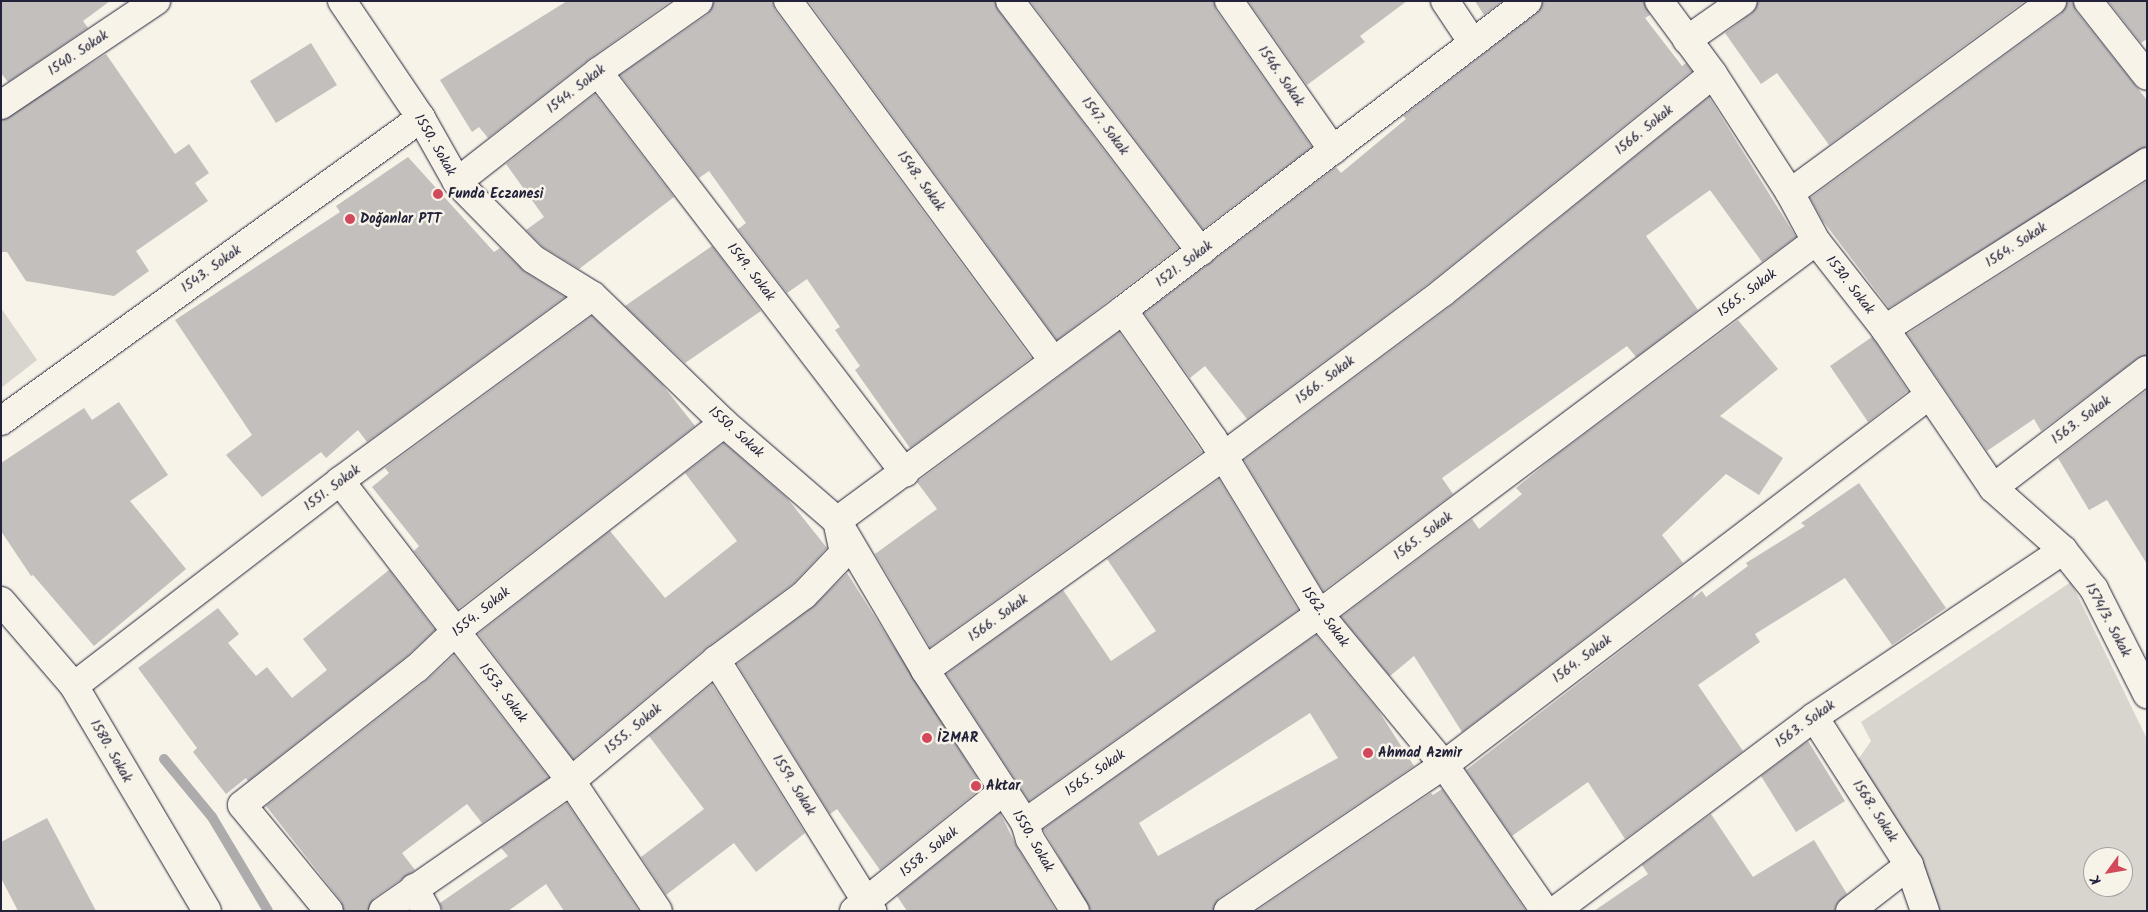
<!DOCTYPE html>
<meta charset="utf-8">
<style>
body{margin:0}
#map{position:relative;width:2148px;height:912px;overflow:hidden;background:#f7f3e8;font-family:Kalam,sans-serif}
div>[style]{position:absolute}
.green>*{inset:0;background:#d8d5cf}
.stream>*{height:10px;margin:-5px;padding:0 5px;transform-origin:5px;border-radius:5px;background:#aeabad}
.building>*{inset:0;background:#c2bfbd}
.roads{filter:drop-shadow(0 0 1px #22223b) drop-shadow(0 0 1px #22223b)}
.minor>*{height:28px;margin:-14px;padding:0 14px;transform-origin:14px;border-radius:14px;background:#f7f3e8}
.tertiary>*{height:28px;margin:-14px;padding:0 14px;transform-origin:14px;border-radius:14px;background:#f7f3e8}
.dots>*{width:14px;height:14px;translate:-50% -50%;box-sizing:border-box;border:2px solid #f7f3e8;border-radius:50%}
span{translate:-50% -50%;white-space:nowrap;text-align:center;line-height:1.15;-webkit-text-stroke:5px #f7f3e8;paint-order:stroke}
.street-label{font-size:14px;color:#22223b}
.poi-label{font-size:14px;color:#22223b;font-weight:700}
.left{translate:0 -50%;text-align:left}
.frame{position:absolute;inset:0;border:2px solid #22223b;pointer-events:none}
.north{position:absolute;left:2083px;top:847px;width:50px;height:50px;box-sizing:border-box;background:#f7f3e8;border:1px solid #a29fa3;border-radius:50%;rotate:238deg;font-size:14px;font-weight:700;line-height:20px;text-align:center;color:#22223b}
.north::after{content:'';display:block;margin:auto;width:18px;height:22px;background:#d1495b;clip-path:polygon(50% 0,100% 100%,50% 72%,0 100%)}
</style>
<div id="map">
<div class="green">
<i style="clip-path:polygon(1px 308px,37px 360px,1px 388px)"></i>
<i style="clip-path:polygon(evenodd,2071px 582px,2147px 739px,2147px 911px,1915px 911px,1857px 761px,1871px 741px,1861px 722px,2071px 582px,2093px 857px,2123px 857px,2123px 887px,2093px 887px,2093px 857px)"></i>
</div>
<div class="stream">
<i style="left:164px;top:759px;width:75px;rotate:50.4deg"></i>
<i style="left:212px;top:817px;width:109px;rotate:59.2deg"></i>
</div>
<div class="building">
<i style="clip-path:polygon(1px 1px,110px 1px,83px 21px,88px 28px,8px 82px,1px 73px)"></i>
<i style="clip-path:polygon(567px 1px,671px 1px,588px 60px,488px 138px,479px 127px,472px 132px,440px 80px)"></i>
<i style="clip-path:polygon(714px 1px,773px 1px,775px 10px,1031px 358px,910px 448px,855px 370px,860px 366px,835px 330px,840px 327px,807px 279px,787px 293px,738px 229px,746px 223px,709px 171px,699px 178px,620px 75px,708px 14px)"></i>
<i style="clip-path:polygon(808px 1px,995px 1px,998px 10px,1178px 248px,1057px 340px)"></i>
<i style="clip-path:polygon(1030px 1px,1214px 1px,1216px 10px,1312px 147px,1203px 229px)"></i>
<i style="clip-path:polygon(1248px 1px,1407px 1px,1360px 36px,1365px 42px,1307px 85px)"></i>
<i style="clip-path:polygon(1475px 1px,1502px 1px,1484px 15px)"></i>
<i style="clip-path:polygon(1543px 1px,1644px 1px,1650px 15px,1645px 18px,1682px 66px,1686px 63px,1692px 71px,1432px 281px,1247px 419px,1205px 366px,1190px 378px,1144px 313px,1336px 167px,1341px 173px,1406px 119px,1403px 116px,1537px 13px)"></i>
<i style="clip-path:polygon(1758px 1px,2025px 1px,1829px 145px,1777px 73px,1761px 84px,1725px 33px,1752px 13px)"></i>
<i style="clip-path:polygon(2067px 1px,2073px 1px,2076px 11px,2147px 100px,2147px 146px,1889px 308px,1823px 221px,1810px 198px,2061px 14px)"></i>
<i style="clip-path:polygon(2108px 1px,2147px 1px,2147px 39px,2141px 43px)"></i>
<i style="clip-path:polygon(311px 43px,337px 85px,276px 123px,250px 81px)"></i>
<i style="clip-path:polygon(106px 54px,175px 154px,189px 144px,209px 173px,195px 183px,208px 201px,136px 251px,149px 271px,114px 296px,26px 281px,7px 252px,1px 252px,1px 120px)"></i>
<i style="clip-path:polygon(595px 94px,674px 197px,579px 269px,543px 247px,526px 230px,544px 217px,506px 164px)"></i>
<i style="clip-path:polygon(1709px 97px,1796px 237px,1762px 262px,1710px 190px,1646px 236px,1698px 310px,1636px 357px,1627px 346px,1442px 478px,1453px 494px,1323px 591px,1244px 460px,1452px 305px)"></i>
<i style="clip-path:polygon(408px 157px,494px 252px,500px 248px,525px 272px,565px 297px,367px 442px,358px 430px,326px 458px,321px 452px,262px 497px,226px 455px,252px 435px,175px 320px,340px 212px,336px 206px)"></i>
<i style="clip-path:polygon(2147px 181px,2147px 355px,2138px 358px,2041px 431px,2034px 419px,1987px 451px,1907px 334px)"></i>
<i style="clip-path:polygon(712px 246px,761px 311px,685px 363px,625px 306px)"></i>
<i style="clip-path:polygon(592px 316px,661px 383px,695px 426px,458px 609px,414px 551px,419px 546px,372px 487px,389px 473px,385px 468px)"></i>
<i style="clip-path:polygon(1738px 320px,1778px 369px,1720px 416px,1783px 458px,1759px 495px,1726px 474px,1662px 535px,1683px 563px,1462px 732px,1414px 656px,1390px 676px,1341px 617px,1472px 519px,1479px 529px,1522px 494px,1516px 488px,1554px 457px)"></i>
<i style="clip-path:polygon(1119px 332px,1202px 452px,930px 647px,875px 554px,937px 509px,917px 482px)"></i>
<i style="clip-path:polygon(1872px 337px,1908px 391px,1868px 422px,1830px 366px)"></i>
<i style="clip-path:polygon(2147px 390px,2147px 564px,2107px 500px,2089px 510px,2058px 458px)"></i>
<i style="clip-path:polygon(119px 402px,168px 475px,130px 501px,186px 569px,94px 646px,33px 575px,31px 576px,1px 531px,1px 463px,84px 408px,92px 420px)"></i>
<i style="clip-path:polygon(724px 443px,787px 498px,827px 548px,794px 583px,706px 648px,573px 759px,478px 634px,610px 531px,665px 598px,737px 541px,685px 473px)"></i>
<i style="clip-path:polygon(1219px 479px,1298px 610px,1029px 801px,946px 674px,1063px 590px,1111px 661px,1156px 631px,1107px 559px)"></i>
<i style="clip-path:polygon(1859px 483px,1946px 608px,1892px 645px,1845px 578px,1755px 634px,1760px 642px,1698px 685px,1743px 751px,1625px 839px,1588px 782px,1512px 836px,1466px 770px,1696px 593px,1692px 599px,1702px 591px,1706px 597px,1748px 566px,1746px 563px,1805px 526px,1801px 523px)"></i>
<i style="clip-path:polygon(389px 570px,435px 630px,407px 656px,248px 781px,246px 778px,226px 794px,193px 752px,197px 748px,138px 668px,218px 608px,239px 634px,228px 643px,256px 676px,267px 667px,292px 698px,327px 670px,303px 639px)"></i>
<i style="clip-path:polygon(847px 573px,983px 787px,880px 870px,837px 809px,830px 814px,737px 664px,813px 607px)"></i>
<i style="clip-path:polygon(evenodd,1316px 635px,1378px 710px,1414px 766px,1219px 898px,1213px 911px,1091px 911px,1043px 829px,1316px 635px,1310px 713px,1338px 758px,1158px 856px,1139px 823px,1310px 713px)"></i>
<i style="clip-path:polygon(454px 655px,549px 778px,482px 823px,467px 804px,402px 853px,415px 870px,374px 898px,368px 911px,344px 911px,341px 901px,266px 806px,427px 680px)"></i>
<i style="clip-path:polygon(712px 684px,805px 833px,756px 872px,734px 843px,666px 895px,641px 857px,704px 809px,649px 736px)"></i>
<i style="clip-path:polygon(1808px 741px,1845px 801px,1796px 832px,1761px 776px)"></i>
<i style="clip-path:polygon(1442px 789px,1526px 911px,1256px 911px,1431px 793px,1433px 795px)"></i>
<i style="clip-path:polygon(567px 803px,639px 911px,564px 911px,546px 884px,508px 911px,443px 911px,440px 903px,508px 856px,501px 848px)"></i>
<i style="clip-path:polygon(1000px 813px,1017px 847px,1056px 911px,907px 911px,897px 896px)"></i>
<i style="clip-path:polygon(1711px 814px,1753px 877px,1814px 840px,1847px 894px,1836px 905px,1835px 911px,1594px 911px,1648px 874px,1642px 865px)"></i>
<i style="clip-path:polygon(47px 818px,96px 911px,18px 911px,1px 878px,1px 842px)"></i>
</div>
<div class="roads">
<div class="minor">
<i style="left:788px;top:1px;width:447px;rotate:53.6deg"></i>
<i style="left:1010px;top:1px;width:315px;rotate:52.7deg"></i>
<i style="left:1229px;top:1px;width:182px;rotate:55.1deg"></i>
<i style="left:1445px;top:1px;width:50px;rotate:56.3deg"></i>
<i style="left:1659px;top:1px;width:91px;rotate:53.5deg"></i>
<i style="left:1713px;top:74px;width:142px;rotate:57.1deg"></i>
<i style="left:1790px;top:193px;width:55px;rotate:61.6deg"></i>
<i style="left:1816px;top:241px;width:112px;rotate:51.9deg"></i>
<i style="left:1885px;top:329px;width:192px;rotate:55.8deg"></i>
<i style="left:1993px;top:488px;width:94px;rotate:41.5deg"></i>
<i style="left:2063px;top:550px;width:50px;rotate:51.5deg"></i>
<i style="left:2094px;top:589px;width:118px;rotate:63.2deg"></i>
<i style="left:2088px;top:1px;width:95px;rotate:51.8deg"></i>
<i style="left:1687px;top:40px;width:68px;rotate:-34.9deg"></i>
<i style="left:598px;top:72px;width:505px;rotate:52.56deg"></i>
<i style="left:1px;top:105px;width:187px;rotate:-33.9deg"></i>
<i style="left:457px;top:182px;width:179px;rotate:-38deg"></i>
<i style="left:598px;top:72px;width:123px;rotate:-35.1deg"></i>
<i style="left:1790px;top:193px;width:325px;rotate:-36.2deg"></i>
<i style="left:1123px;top:310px;width:157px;rotate:55.1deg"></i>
<i style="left:1213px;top:439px;width:205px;rotate:58.8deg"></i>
<i style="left:1319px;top:614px;width:196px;rotate:50.4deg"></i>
<i style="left:1444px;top:765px;width:178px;rotate:55.3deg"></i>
<i style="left:1885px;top:329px;width:311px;rotate:-32.5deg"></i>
<i style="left:1px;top:421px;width:518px;rotate:-35.81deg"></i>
<i style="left:340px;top:481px;width:379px;rotate:52.4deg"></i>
<i style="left:571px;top:781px;width:156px;rotate:56.2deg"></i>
<i style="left:1993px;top:488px;width:194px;rotate:-37.5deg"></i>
<i style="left:716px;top:660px;width:296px;rotate:58.1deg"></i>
<i style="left:925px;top:670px;width:365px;rotate:-35.6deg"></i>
<i style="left:1222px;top:457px;width:274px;rotate:-36.7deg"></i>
<i style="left:1442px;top:293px;width:348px;rotate:-38.9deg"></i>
<i style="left:74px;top:686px;width:336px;rotate:-37.6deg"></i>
<i style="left:340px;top:481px;width:313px;rotate:-36.2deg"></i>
<i style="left:1814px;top:717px;width:176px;rotate:57.3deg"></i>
<i style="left:1909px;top:865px;width:49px;rotate:70.8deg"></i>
<i style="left:1025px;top:823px;width:361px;rotate:-35.4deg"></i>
<i style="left:1319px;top:614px;width:621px;rotate:-36.89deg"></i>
<i style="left:414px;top:888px;width:26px;rotate:61deg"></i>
<i style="left:329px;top:911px;width:137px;rotate:-129.4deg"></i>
<i style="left:242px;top:805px;width:222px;rotate:-38.1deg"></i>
<i style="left:417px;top:668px;width:54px;rotate:-43.5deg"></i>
<i style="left:456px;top:631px;width:339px;rotate:-37.8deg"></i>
<i style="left:383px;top:911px;width:229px;rotate:-34.7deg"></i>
<i style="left:571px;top:781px;width:189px;rotate:-39.8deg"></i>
<i style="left:716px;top:660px;width:109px;rotate:-36.5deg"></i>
<i style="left:804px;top:595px;width:58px;rotate:-46.4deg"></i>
<i style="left:844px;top:553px;width:33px;rotate:-102deg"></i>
<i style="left:837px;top:521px;width:355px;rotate:-36.4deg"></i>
<i style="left:1123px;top:310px;width:509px;rotate:-37.34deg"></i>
<i style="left:854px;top:911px;width:191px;rotate:-38.8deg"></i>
<i style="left:1228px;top:911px;width:261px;rotate:-34.1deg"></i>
<i style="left:1444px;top:765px;width:609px;rotate:-37.32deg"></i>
<i style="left:1555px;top:911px;width:324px;rotate:-36.8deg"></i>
<i style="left:1814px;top:717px;width:300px;rotate:-33.8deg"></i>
<i style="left:1850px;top:911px;width:75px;rotate:-37.9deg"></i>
</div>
<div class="tertiary">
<i style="left:342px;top:1px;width:141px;rotate:56deg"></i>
<i style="left:421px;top:118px;width:73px;rotate:60.6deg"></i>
<i style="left:457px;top:182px;width:108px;rotate:45.4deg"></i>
<i style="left:533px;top:259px;width:70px;rotate:31.7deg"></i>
<i style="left:593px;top:296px;width:182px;rotate:44.1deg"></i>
<i style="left:724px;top:423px;width:150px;rotate:40.9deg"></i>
<i style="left:837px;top:521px;width:173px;rotate:59.4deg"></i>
<i style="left:925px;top:670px;width:183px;rotate:56.8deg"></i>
<i style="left:1025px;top:823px;width:17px;rotate:73deg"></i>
<i style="left:1030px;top:839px;width:85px;rotate:58deg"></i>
<i style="left:1px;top:601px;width:112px;rotate:49.3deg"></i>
<i style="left:74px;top:686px;width:261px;rotate:59.4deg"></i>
</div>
</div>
<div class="dots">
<i style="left:438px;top:194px;background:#d1495b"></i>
<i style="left:350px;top:219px;background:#d1495b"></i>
<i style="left:927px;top:738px;background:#d1495b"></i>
<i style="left:1368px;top:753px;background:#d1495b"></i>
<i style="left:976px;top:786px;background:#d1495b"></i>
</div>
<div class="street-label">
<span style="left:78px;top:53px;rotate:-34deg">1540. Sokak</span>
<span style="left:1281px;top:76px;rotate:55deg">1546. Sokak</span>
<span style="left:576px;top:89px;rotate:-38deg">1544. Sokak</span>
<span style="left:1105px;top:126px;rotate:53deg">1547. Sokak</span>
<span style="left:1644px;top:130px;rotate:-39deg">1566. Sokak</span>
<span style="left:435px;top:145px;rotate:60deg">1550. Sokak</span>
<span style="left:921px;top:181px;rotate:54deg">1548. Sokak</span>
<span style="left:2016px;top:245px;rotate:-33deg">1564. Sokak</span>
<span style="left:1184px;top:264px;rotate:-37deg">1521. Sokak</span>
<span style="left:211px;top:269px;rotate:-36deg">1543. Sokak</span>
<span style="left:751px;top:272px;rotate:52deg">1549. Sokak</span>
<span style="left:1850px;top:285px;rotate:52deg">1530. Sokak</span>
<span style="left:1747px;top:293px;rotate:-37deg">1565. Sokak</span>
<span style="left:1325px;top:380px;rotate:-37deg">1566. Sokak</span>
<span style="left:2081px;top:420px;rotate:-37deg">1563. Sokak</span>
<span style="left:736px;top:432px;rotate:42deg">1550. Sokak</span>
<span style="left:332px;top:488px;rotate:-37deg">1551. Sokak</span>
<span style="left:1423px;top:536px;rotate:-37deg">1565. Sokak</span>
<span style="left:481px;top:612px;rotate:-39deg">1554. Sokak</span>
<span style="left:1325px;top:617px;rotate:54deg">1562. Sokak</span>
<span style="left:998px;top:618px;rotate:-36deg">1566. Sokak</span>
<span style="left:2108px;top:620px;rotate:62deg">1574/3. Sokak</span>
<span style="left:1582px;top:659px;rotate:-37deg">1564. Sokak</span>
<span style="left:503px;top:693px;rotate:53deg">1553. Sokak</span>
<span style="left:1805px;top:724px;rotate:-36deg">1563. Sokak</span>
<span style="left:633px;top:729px;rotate:-40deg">1555. Sokak</span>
<span style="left:111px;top:751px;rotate:60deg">1580. Sokak</span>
<span style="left:1095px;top:773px;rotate:-35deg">1565. Sokak</span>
<span style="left:794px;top:785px;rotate:58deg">1559. Sokak</span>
<span style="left:1875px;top:811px;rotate:57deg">1568. Sokak</span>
<span style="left:1033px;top:841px;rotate:60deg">1550. Sokak</span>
<span style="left:929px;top:852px;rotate:-39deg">1558. Sokak</span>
</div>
<div class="poi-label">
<span class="left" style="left:448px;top:194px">Funda Eczanesi</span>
<span class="left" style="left:360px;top:219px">Doğanlar PTT</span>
<span class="left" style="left:937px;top:738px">İZMAR</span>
<span class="left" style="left:1378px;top:753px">Ahmad Azmir</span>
<span class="left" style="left:986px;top:786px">Aktar</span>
</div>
<div class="frame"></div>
<div class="north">K</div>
</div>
